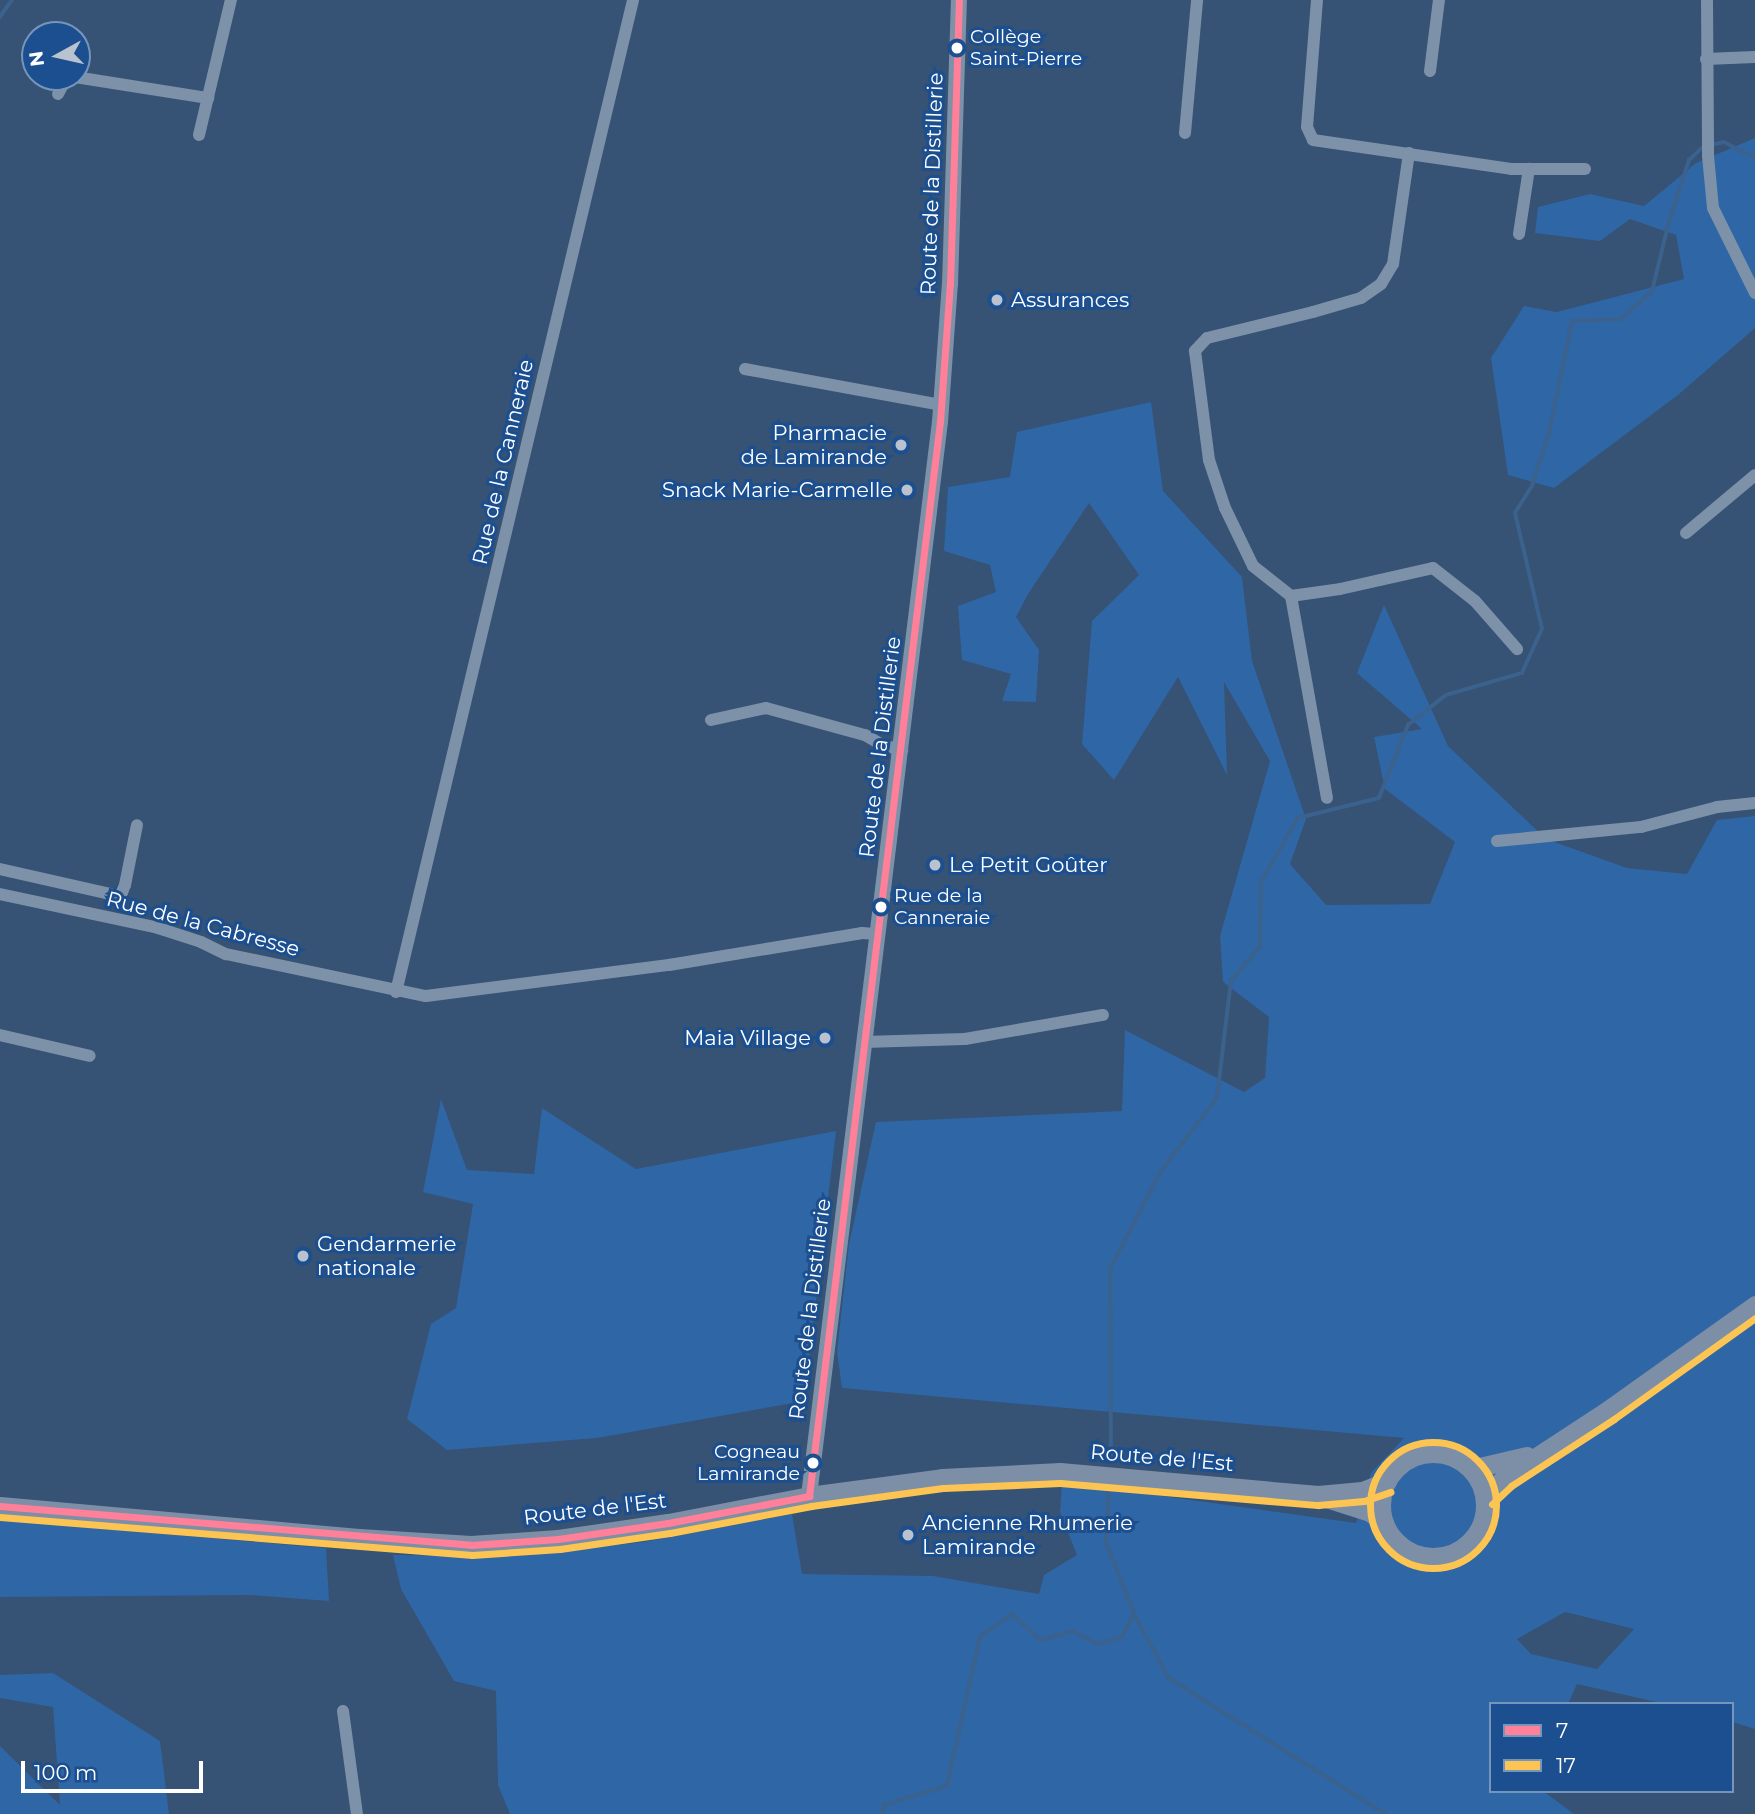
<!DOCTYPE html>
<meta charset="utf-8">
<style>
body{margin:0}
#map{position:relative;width:1755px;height:1814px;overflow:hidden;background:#365274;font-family:Montserrat,sans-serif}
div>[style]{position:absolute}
.green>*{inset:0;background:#2f66a5}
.stream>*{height:3.5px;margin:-1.75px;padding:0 1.75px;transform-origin:1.75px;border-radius:1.75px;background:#3b618d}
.minor>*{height:12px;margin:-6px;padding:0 6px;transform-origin:6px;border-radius:6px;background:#7d92a8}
.tertiary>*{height:16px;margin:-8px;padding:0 8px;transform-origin:8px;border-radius:8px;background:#7d92a8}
.primary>*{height:19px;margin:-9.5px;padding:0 9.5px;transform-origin:9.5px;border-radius:9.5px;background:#7d8ea7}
.primary>.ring{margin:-9.5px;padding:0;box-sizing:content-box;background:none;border:19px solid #7d8ea7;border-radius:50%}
.bus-1>*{height:7px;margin:-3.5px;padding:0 3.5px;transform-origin:3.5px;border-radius:3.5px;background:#ff8098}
.bus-2>*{height:7px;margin:-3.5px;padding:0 3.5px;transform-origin:3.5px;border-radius:3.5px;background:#fcc553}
.bus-2>.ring{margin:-3.5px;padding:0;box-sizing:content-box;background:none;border:7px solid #fcc553;border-radius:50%}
.dots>*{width:19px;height:19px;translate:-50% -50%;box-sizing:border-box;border:4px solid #1b4f8f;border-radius:50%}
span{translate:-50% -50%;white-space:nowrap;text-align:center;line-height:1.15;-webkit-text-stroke:6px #1b4f8f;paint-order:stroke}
.bus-label{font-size:19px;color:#fff}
.left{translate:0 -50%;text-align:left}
.right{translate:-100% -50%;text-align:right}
.street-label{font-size:21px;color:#fff}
.poi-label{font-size:21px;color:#fff}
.legend{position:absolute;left:1489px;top:1702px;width:245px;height:91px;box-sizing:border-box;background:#1b4f8f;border:2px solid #7695bc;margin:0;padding:9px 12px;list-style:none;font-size:21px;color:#fff}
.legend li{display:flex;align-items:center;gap:14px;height:35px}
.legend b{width:35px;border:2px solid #7695bc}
.north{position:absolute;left:21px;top:21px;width:70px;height:70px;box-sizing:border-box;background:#1b4f8f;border:2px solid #7695bc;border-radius:50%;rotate:262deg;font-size:19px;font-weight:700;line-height:28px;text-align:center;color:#fff}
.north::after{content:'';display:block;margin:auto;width:24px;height:32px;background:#b9c2ce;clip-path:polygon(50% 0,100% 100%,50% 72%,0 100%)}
.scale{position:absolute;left:21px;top:1761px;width:182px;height:32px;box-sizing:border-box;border:4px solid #fff;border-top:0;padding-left:9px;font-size:21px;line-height:24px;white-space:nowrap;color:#fff;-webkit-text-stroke:5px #1b4f8f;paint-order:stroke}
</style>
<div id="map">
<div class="green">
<i style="clip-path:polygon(1755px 138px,1755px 328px,1678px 395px,1554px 488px,1508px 475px,1491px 358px,1524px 306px,1557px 312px,1684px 279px,1676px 235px,1630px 219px,1600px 241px,1535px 233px,1538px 207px,1590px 194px,1644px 206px,1696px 163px)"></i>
<i style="clip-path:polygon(evenodd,1151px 402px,1163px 491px,1242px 577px,1252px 661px,1306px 819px,1290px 864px,1326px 905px,1430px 904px,1455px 842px,1385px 789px,1374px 737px,1422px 729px,1357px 673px,1384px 605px,1448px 746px,1546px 839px,1627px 868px,1687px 874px,1717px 820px,1755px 816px,1755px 1729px,1732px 1722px,1732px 1704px,1665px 1704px,1577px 1684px,1568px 1704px,1491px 1704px,1491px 1791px,1543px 1791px,1574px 1814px,510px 1814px,498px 1785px,496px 1691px,454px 1681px,401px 1589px,393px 1555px,514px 1556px,644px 1542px,792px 1514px,802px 1574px,933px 1576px,1039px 1594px,1044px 1575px,1077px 1555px,1060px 1512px,1062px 1482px,1356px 1523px,1371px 1473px,1404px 1438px,842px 1388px,837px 1352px,849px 1244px,876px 1122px,1122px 1111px,1125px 1030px,1244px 1092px,1265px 1078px,1269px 1017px,1223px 982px,1220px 936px,1270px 761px,1224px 682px,1227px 775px,1178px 677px,1114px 780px,1082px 744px,1092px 621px,1139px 575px,1089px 503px,1028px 594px,1016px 617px,1039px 650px,1036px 702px,1002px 701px,1011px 674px,962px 660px,958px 606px,996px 592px,990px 565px,944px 551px,948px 487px,1010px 477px,1017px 432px,1151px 402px,1565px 1612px,1634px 1629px,1597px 1669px,1531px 1654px,1517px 1639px,1565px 1612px)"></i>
<i style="clip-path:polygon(441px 1099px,467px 1170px,534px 1174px,542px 1108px,636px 1169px,836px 1131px,804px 1401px,597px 1438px,447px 1450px,407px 1419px,431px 1324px,456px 1308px,473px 1204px,423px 1192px)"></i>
<i style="clip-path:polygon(0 1520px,326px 1548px,329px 1601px,250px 1595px,0 1597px)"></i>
<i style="clip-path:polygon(53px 1673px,160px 1741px,169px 1814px,0 1814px,0 1746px,60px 1805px,53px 1707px,0 1698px,0 1675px)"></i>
</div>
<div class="stream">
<i style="left:0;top:17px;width:21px;rotate:-55deg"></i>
<i style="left:1711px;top:145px;width:13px;rotate:-13deg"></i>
<i style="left:1724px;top:142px;width:35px;rotate:27deg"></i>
<i style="left:1111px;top:1457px;width:188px;rotate:-90.3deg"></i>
<i style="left:1110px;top:1269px;width:110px;rotate:-62.5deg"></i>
<i style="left:1161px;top:1171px;width:92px;rotate:-52.5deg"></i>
<i style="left:1217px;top:1098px;width:118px;rotate:-83.2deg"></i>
<i style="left:1231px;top:981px;width:45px;rotate:-49.5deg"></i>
<i style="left:1260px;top:947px;width:65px;rotate:-89.1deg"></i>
<i style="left:1261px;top:882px;width:74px;rotate:-60deg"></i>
<i style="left:1298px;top:818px;width:83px;rotate:-13.9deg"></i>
<i style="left:1379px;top:798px;width:79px;rotate:-68.3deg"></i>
<i style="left:1408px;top:725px;width:48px;rotate:-38.3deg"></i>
<i style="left:1446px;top:695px;width:79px;rotate:-16.1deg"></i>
<i style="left:1522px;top:673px;width:48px;rotate:-65.6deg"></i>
<i style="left:1542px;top:629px;width:119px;rotate:-103.1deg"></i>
<i style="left:1515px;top:513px;width:32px;rotate:-58deg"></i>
<i style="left:1532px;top:486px;width:56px;rotate:-72.2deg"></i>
<i style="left:1549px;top:433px;width:114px;rotate:-78.4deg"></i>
<i style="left:1572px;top:321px;width:49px;rotate:-2.3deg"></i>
<i style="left:1621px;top:319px;width:42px;rotate:-42.1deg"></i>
<i style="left:1652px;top:291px;width:71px;rotate:-76.2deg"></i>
<i style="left:1669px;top:222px;width:65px;rotate:-72.1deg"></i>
<i style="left:1689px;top:160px;width:21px;rotate:-43deg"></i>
<i style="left:1134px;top:1613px;width:74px;rotate:61.7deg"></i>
<i style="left:1169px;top:1678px;width:256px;rotate:32.1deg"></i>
<i style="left:882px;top:1814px;width:9px;rotate:-77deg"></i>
<i style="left:884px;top:1805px;width:66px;rotate:-16.8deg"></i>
<i style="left:947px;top:1786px;width:153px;rotate:-77.5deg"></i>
<i style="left:980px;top:1637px;width:39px;rotate:-36deg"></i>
<i style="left:1012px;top:1614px;width:39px;rotate:42deg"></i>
<i style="left:1041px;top:1640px;width:33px;rotate:-16deg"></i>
<i style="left:1073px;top:1631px;width:27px;rotate:28deg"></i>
<i style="left:1097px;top:1644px;width:26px;rotate:-16deg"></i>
<i style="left:1122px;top:1637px;width:27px;rotate:-63deg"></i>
<i style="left:1134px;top:1613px;width:75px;rotate:-111.8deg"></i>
<i style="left:1106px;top:1543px;width:56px;rotate:-86.9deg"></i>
</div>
<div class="minor">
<i style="left:1317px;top:0;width:127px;rotate:94.5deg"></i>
<i style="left:1307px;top:127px;width:14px;rotate:65deg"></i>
<i style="left:1313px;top:140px;width:200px;rotate:8.3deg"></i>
<i style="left:1511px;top:169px;width:74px"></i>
<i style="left:1707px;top:0;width:156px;rotate:89.6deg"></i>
<i style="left:1708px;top:156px;width:52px;rotate:84.5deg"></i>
<i style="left:1713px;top:208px;width:95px;rotate:63.7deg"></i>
<i style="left:1706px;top:59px;width:49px;rotate:-2.3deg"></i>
<i style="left:1430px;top:71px;width:72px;rotate:-82.8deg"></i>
<i style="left:75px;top:77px;width:135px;rotate:9deg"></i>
<i style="left:58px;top:94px;width:17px;rotate:-62deg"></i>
<i style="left:66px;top:79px;width:8px;rotate:-14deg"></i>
<i style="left:1185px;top:133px;width:134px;rotate:-84.8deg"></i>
<i style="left:199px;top:135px;width:139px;rotate:-76.7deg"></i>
<i style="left:1409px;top:153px;width:112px;rotate:98.2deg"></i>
<i style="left:1393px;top:264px;width:23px;rotate:121deg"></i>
<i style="left:1381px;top:284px;width:24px;rotate:145deg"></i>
<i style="left:1361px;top:298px;width:50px;rotate:163.7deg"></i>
<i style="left:1313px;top:312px;width:109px;rotate:166.2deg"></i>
<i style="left:1207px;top:338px;width:18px;rotate:133deg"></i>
<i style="left:1195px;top:351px;width:110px;rotate:82.7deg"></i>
<i style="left:1209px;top:460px;width:51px;rotate:71.6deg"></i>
<i style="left:1225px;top:508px;width:64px;rotate:64.2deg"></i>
<i style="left:1253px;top:566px;width:48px;rotate:38.3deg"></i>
<i style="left:1291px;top:596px;width:49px;rotate:-8.1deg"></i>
<i style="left:1340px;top:589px;width:95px;rotate:-12.7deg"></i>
<i style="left:1433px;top:568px;width:53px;rotate:38.2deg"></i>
<i style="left:1475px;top:601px;width:64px;rotate:48.8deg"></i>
<i style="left:1519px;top:234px;width:66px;rotate:-81.3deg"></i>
<i style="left:745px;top:369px;width:199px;rotate:10.4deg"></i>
<i style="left:1686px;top:533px;width:90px;rotate:-40deg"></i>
<i style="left:1291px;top:596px;width:205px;rotate:79.9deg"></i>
<i style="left:711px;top:720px;width:56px;rotate:-12.3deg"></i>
<i style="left:766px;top:708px;width:103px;rotate:15.3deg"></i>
<i style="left:865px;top:735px;width:20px;rotate:30deg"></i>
<i style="left:882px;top:745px;width:21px;rotate:14deg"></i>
<i style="left:1497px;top:841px;width:145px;rotate:-5.6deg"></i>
<i style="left:1641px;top:827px;width:79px;rotate:-14.7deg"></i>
<i style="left:1717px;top:807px;width:38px;rotate:-6deg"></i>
<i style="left:0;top:869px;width:117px;rotate:12.8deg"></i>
<i style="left:114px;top:895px;width:9px;rotate:-21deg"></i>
<i style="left:122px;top:892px;width:8px;rotate:-67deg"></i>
<i style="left:125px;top:885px;width:61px;rotate:-78.7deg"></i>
<i style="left:0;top:894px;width:162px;rotate:12.1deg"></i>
<i style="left:158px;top:928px;width:45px;rotate:18deg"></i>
<i style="left:201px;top:942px;width:28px;rotate:26deg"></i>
<i style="left:226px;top:954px;width:204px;rotate:11.9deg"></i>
<i style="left:426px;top:996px;width:245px;rotate:-7.3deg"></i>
<i style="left:669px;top:965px;width:196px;rotate:-9.4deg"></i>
<i style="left:862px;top:933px;width:16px;rotate:4deg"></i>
<i style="left:396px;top:992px;width:1020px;rotate:-76.56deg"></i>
<i style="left:0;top:1035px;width:92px;rotate:13.1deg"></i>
<i style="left:864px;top:1042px;width:101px;rotate:-1.7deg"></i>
<i style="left:965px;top:1039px;width:140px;rotate:-9.9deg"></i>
<i style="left:343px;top:1711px;width:104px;rotate:82.3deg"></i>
</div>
<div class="tertiary">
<i style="left:809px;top:1496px;width:1082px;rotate:-83.05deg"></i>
<i style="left:940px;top:422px;width:138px;rotate:-85.9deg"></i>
<i style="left:950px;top:284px;width:284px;rotate:-88.2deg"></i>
</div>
<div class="primary">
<i class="ring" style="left:1381px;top:1453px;width:85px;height:85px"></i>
<i style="left:1471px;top:1469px;width:57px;rotate:-13.1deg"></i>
<i style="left:1485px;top:1496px;width:26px;rotate:-43deg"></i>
<i style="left:1504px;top:1478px;width:124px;rotate:-33.2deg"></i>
<i style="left:1608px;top:1410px;width:181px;rotate:-35.5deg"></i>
<i style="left:1326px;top:1498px;width:46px;rotate:17.7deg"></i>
<i style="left:1370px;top:1512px;width:18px;rotate:38deg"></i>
<i style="left:0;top:1506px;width:360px;rotate:5.1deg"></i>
<i style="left:359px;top:1538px;width:112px;rotate:3.6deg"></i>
<i style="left:471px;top:1545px;width:87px;rotate:-3.9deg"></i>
<i style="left:558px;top:1539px;width:111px;rotate:-8.3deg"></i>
<i style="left:668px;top:1523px;width:144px;rotate:-10.8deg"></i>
<i style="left:809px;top:1496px;width:134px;rotate:-7.7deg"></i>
<i style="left:942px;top:1478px;width:118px;rotate:-2.9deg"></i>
<i style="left:1060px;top:1472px;width:259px;rotate:5.1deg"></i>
<i style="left:1318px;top:1495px;width:44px;rotate:-5.2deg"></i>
<i style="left:1362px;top:1491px;width:26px;rotate:-21deg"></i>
</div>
<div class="bus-1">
<i style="left:809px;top:1496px;width:1082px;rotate:-83.05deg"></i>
<i style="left:940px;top:422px;width:138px;rotate:-85.9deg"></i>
<i style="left:950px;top:284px;width:284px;rotate:-88.2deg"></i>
<i style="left:0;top:1506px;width:473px;rotate:4.7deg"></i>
<i style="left:471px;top:1545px;width:87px;rotate:-3.9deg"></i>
<i style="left:558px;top:1539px;width:111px;rotate:-8.3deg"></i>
<i style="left:668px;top:1523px;width:144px;rotate:-10.8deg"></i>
</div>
<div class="bus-2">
<i class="ring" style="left:1370px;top:1442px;width:119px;height:119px"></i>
<i style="left:1492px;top:1504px;width:26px;rotate:-43deg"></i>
<i style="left:1511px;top:1486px;width:123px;rotate:-33deg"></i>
<i style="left:1614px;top:1419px;width:173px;rotate:-35.6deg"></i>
<i style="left:0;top:1517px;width:474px;rotate:4.6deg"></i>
<i style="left:472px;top:1555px;width:88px;rotate:-3.9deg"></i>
<i style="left:560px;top:1549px;width:111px;rotate:-8.3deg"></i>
<i style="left:670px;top:1533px;width:144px;rotate:-10.8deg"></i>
<i style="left:811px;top:1506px;width:133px;rotate:-7.8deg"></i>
<i style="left:943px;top:1488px;width:117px;rotate:-2.4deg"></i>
<i style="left:1060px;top:1483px;width:259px;rotate:4.9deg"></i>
<i style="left:1318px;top:1505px;width:46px;rotate:-5deg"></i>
<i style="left:1364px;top:1501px;width:28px;rotate:-19deg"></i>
</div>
<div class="dots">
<i style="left:957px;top:48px;background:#fff"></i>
<i style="left:997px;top:300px;background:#b9c2ce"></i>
<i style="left:901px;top:445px;background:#b9c2ce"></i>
<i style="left:907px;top:490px;background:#b9c2ce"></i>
<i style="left:935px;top:865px;background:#b9c2ce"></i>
<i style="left:881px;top:907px;background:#fff"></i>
<i style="left:825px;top:1038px;background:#b9c2ce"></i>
<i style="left:303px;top:1256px;background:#b9c2ce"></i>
<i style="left:813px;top:1463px;background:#fff"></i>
<i style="left:908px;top:1535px;background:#b9c2ce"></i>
</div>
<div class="bus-label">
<span class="left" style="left:970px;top:48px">Collège<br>Saint-Pierre</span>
<span class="left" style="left:894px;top:907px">Rue de la<br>Canneraie</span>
<span class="right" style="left:800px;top:1463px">Cogneau<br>Lamirande</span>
</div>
<div class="street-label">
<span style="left:932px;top:184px;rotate:-88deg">Route de la Distillerie</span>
<span style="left:503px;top:462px;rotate:-77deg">Rue de la Canneraie</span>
<span style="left:880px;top:747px;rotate:-83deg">Route de la Distillerie</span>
<span style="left:203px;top:924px;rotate:15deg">Rue de la Cabresse</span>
<span style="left:810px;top:1309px;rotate:-83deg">Route de la Distillerie</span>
<span style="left:1162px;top:1458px;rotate:5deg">Route de l'Est</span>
<span style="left:595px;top:1509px;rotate:-7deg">Route de l'Est</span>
</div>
<div class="poi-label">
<span class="left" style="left:1011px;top:300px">Assurances</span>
<span class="right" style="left:887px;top:445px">Pharmacie<br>de Lamirande</span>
<span class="right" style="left:893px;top:490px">Snack Marie-Carmelle</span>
<span class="left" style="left:949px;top:865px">Le Petit Goûter</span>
<span class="right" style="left:811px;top:1038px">Maia Village</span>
<span class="left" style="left:317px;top:1256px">Gendarmerie<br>nationale</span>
<span class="left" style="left:922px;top:1535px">Ancienne Rhumerie<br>Lamirande</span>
</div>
<ul class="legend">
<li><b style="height:9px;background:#ff8098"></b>7</li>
<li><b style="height:9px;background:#fcc553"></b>17</li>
</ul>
<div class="north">N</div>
<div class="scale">100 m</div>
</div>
